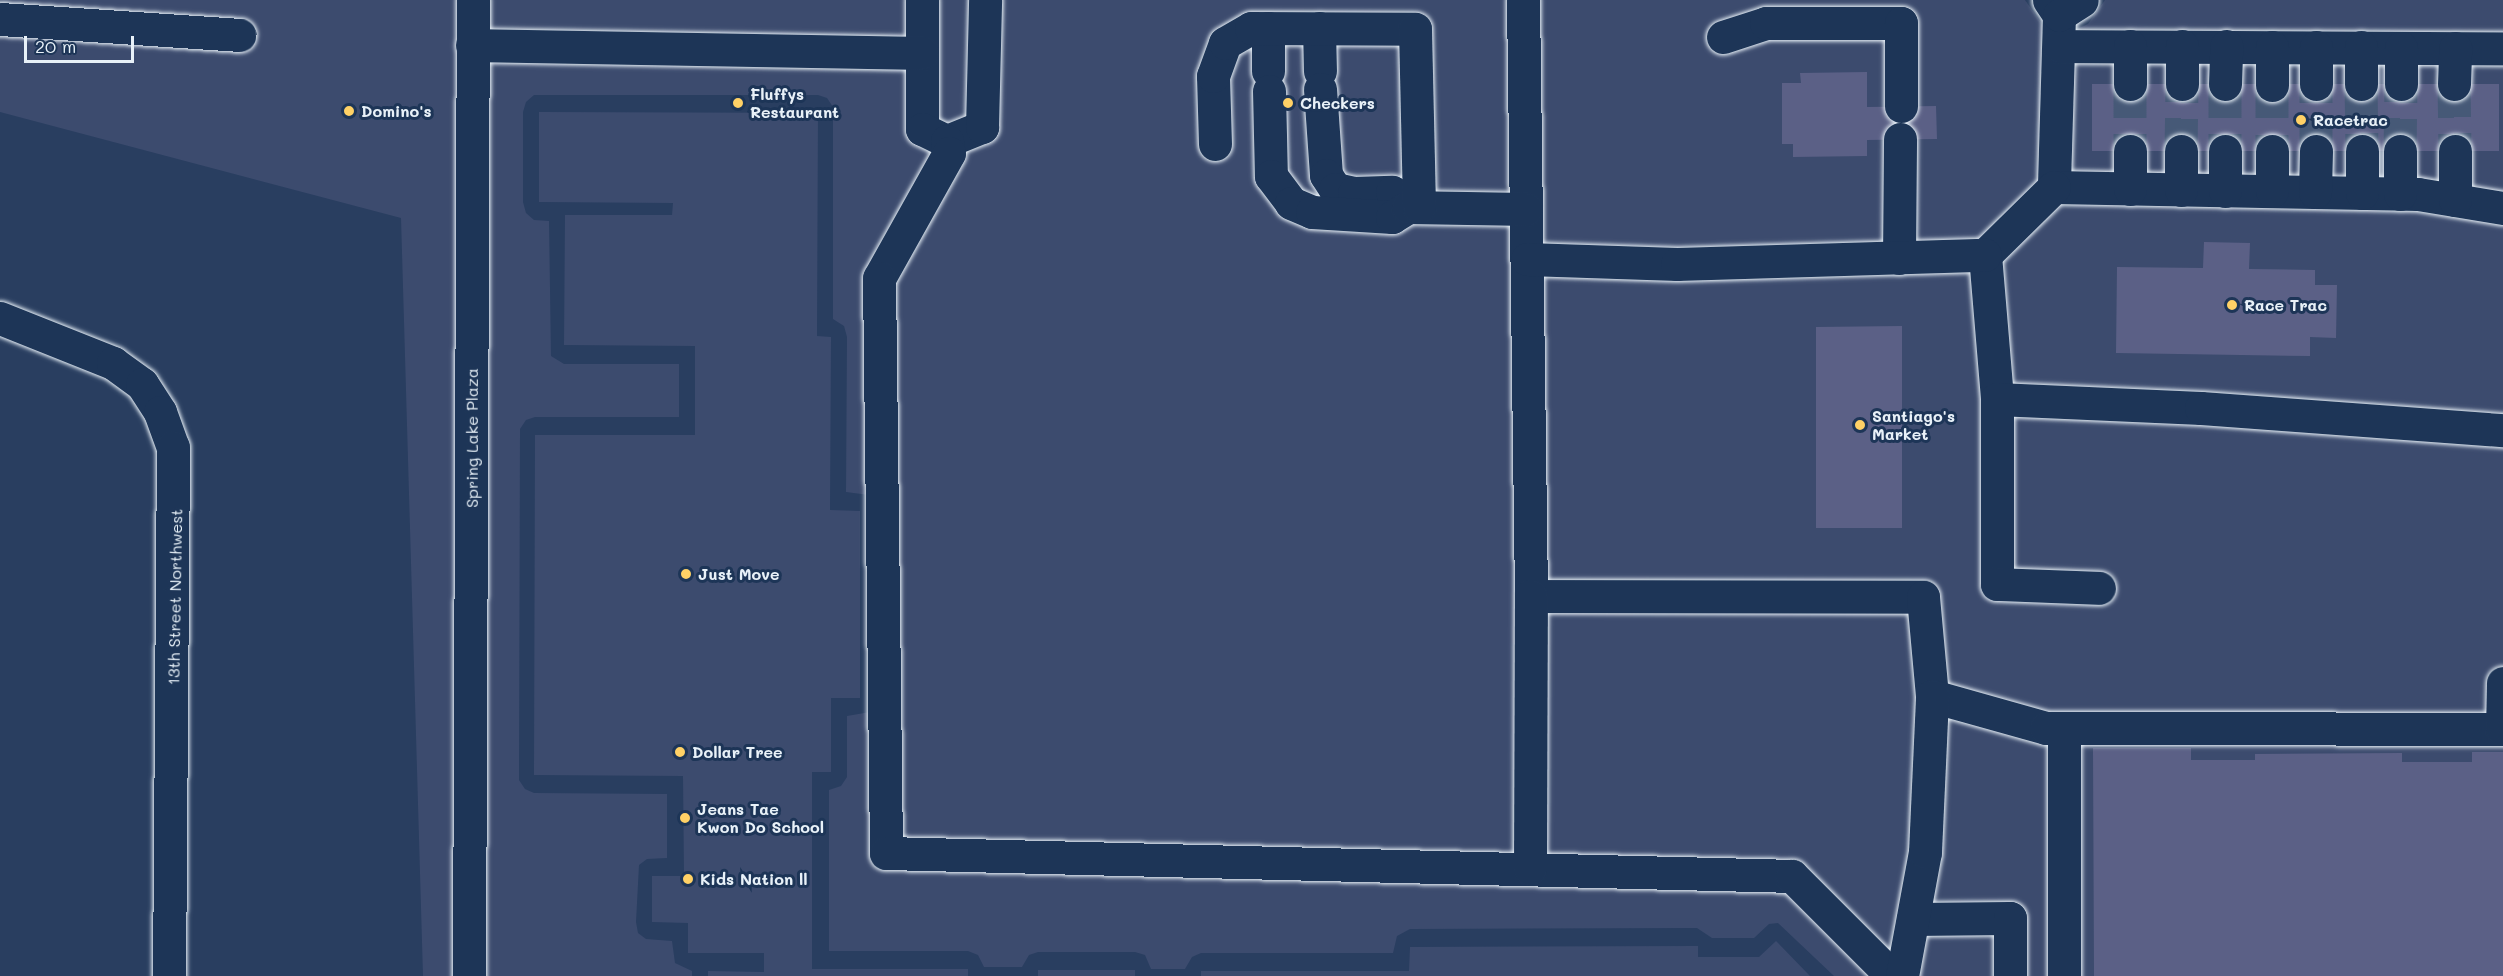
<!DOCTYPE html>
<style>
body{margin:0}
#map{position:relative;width:2503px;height:976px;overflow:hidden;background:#293e60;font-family:Mali,sans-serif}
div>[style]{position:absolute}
.built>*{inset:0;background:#3c4b6e}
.building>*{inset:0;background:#5b6086}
.minor-tunnel>*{height:33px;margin-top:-16.5px;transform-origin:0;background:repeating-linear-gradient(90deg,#465977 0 33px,transparent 0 49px)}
.roads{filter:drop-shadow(0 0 2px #e8f1f8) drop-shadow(0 0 2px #e8f1f8)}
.minor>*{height:33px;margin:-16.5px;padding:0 16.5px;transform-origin:16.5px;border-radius:16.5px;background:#1d3557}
.major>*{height:33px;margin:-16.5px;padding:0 16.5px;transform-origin:16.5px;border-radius:16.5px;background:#1d3557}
.dots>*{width:16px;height:16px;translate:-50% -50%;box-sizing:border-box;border:3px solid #1d3557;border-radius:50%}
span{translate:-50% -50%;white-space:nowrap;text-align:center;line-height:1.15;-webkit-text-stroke:6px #1d3557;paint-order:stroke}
.poi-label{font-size:16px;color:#e8f1f8;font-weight:700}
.left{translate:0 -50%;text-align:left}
.street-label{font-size:16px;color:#e8f1f8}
.scale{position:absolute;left:24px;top:36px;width:110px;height:27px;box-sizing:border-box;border:3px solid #e8f1f8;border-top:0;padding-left:8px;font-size:18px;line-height:21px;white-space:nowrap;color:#e8f1f8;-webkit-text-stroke:4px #1d3557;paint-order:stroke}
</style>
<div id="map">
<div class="built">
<i style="clip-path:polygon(0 0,2025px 0,2043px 26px,2069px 33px,2088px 24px,2105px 0,2503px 0,2503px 976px,1834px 976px,1778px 923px,1769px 924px,1754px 938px,1712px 938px,1697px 928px,1410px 929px,1397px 936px,1393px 953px,1201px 953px,1192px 957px,1185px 969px,1151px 969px,1145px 955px,1135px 952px,1038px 952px,1029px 955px,1022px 967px,984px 967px,978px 955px,968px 951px,829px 951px,829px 790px,841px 786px,847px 777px,847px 716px,870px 712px,869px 495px,846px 492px,847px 337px,844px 326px,833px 319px,833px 107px,827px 98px,818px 95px,534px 95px,526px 102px,523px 112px,523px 202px,526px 213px,534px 220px,549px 221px,551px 356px,564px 364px,679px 364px,679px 417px,535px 417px,526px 420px,520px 429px,519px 780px,525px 789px,534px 793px,667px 794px,667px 858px,647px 859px,639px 865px,636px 922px,638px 933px,646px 939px,672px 941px,675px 963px,692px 971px,692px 976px,423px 976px,401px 218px,0 112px)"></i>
<i style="clip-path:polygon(539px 112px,818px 113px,817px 336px,831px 337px,830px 510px,860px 511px,860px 698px,831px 698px,831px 772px,812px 772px,812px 969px,968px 969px,968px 976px,708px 976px,708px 971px,764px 972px,764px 953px,688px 953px,688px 923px,652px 922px,652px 876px,684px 876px,683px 776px,534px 775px,535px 435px,695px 435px,695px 346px,564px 345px,565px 215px,672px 215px,673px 203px,539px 202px)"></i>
<i style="clip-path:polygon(1776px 941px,1810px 976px,1201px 976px,1201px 971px,1409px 971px,1410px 947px,1698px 946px,1698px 957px,1759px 957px)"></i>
<i style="clip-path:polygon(1135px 970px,1135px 976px,1038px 976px,1038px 970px)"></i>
</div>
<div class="building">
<i style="clip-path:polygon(1867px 72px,1867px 107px,1936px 106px,1937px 139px,1867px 140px,1867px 156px,1793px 157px,1793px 144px,1782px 144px,1782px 83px,1801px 83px,1800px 73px)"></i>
<i style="clip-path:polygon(2092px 84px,2499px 84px,2499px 151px,2092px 151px)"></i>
<i style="clip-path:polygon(2204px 242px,2250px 243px,2249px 269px,2315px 270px,2315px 285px,2337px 285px,2336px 338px,2310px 337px,2310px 356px,2116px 353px,2117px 267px,2203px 268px)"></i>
<i style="clip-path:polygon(1902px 326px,1902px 528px,1816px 528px,1816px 327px)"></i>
<i style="clip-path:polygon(2093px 748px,2191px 748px,2191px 760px,2255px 760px,2255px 754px,2402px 753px,2402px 762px,2472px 762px,2472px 752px,2503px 752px,2503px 976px,2094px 976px)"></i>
</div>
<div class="minor-tunnel">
<i style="left:2130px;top:84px;width:67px;rotate:90deg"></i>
<i style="left:2225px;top:84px;width:67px;rotate:90deg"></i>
<i style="left:2361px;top:84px;width:67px;rotate:89.1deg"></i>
<i style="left:2454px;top:84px;width:67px;rotate:89.1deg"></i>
<i style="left:2272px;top:85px;width:66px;rotate:90deg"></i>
<i style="left:2181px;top:151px;width:67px;rotate:-89.1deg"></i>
<i style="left:2316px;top:151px;width:67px;rotate:-90deg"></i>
<i style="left:2400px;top:151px;width:67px;rotate:-89.1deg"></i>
</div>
<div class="roads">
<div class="minor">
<i style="left:922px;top:0;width:129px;rotate:90deg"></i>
<i style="left:922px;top:129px;width:28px;rotate:26deg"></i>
<i style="left:947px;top:141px;width:38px;rotate:-22deg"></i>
<i style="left:982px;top:127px;width:127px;rotate:-88.6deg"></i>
<i style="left:1523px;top:0;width:596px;rotate:89.23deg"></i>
<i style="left:1531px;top:596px;width:392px;rotate:0.1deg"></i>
<i style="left:1923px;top:597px;width:99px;rotate:84.8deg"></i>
<i style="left:1932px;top:696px;width:118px;rotate:15.7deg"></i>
<i style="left:2046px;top:728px;width:457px;rotate:0.1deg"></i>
<i style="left:2059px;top:15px;width:172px;rotate:91.7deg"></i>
<i style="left:2054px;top:187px;width:364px;rotate:1.1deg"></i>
<i style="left:2418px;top:194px;width:86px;rotate:9.4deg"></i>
<i style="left:0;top:19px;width:240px;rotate:3.8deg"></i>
<i style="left:1268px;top:28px;width:43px;rotate:90deg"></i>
<i style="left:1319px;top:28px;width:43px;rotate:88.7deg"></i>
<i style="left:1723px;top:37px;width:45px;rotate:-18deg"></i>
<i style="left:1766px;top:23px;width:135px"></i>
<i style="left:1901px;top:23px;width:83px;rotate:90deg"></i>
<i style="left:472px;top:45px;width:450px;rotate:1deg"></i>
<i style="left:2059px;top:46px;width:444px;rotate:0.3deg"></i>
<i style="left:2130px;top:46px;width:38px;rotate:90deg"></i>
<i style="left:2272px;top:47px;width:38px;rotate:90deg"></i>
<i style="left:2316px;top:47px;width:37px;rotate:90deg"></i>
<i style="left:2361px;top:47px;width:37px;rotate:90deg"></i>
<i style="left:2182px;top:84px;width:38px;rotate:-90deg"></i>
<i style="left:2225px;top:84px;width:38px;rotate:-88deg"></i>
<i style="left:2401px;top:84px;width:36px;rotate:-90deg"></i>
<i style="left:2454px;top:84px;width:36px;rotate:-88deg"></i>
<i style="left:1320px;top:89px;width:86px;rotate:86deg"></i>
<i style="left:1326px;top:175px;width:17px;rotate:57deg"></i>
<i style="left:1335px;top:189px;width:19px;rotate:12deg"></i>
<i style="left:1354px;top:193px;width:38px;rotate:-2deg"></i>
<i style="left:1392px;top:192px;width:22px;rotate:43deg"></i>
<i style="left:1269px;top:91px;width:85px;rotate:88.7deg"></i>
<i style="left:1271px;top:176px;width:34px;rotate:53deg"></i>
<i style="left:1291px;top:203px;width:23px;rotate:23deg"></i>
<i style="left:1312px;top:212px;width:80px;rotate:3.6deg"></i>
<i style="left:1392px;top:217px;width:19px;rotate:-32deg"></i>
<i style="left:1408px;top:207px;width:118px;rotate:1deg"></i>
<i style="left:947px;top:141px;width:12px;rotate:81deg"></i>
<i style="left:949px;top:153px;width:143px;rotate:119.2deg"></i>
<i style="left:879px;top:278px;width:575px;rotate:89.3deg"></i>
<i style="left:886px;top:853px;width:906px;rotate:1.45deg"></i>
<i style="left:1792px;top:876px;width:141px;rotate:45deg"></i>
<i style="left:1215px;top:144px;width:68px;rotate:-91.7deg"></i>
<i style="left:1213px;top:76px;width:35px;rotate:-70deg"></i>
<i style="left:1225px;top:43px;width:30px;rotate:-30deg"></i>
<i style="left:1251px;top:28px;width:164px;rotate:0.3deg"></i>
<i style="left:1415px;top:29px;width:178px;rotate:88.7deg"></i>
<i style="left:2130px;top:151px;width:38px;rotate:90deg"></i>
<i style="left:2181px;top:151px;width:39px;rotate:90deg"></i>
<i style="left:2225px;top:151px;width:40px;rotate:90deg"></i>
<i style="left:2272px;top:151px;width:40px;rotate:90deg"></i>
<i style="left:2362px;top:151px;width:42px;rotate:90deg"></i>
<i style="left:2400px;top:151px;width:43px;rotate:90deg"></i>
<i style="left:2455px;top:151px;width:49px;rotate:90deg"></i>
<i style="left:2054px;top:187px;width:97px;rotate:135.4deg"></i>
<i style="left:1985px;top:255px;width:144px;rotate:85.2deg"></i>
<i style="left:1997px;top:399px;width:204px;rotate:2.5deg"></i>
<i style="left:2201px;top:408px;width:303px;rotate:4.2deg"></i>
<i style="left:2315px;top:192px;width:41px;rotate:-88.6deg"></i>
<i style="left:1899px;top:258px;width:119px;rotate:-89.5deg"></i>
<i style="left:1527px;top:259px;width:150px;rotate:1.9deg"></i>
<i style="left:1677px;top:264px;width:308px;rotate:-1.7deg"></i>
<i style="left:0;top:318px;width:122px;rotate:21.7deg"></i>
<i style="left:113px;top:363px;width:36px;rotate:36deg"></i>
<i style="left:142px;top:384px;width:33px;rotate:57deg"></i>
<i style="left:160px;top:412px;width:37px;rotate:70deg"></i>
<i style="left:173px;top:447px;width:529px;rotate:90.43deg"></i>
<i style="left:1997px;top:399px;width:185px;rotate:90deg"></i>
<i style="left:1997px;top:584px;width:102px;rotate:2.2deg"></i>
<i style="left:2064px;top:728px;width:248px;rotate:90deg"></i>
<i style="left:2502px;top:729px;width:46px;rotate:-88.8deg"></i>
<i style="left:1530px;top:869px;width:273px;rotate:-89.8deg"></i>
<i style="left:1913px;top:919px;width:97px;rotate:-0.6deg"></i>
<i style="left:2010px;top:918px;width:58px;rotate:90deg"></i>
<i style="left:469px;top:976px;width:976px;rotate:-89.77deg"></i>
<i style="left:1902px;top:976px;width:126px;rotate:-79.5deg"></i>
<i style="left:1925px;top:852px;width:156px;rotate:-87.4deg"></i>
</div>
<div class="major">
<i style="left:2049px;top:0;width:18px;rotate:56deg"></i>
<i style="left:2059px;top:15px;width:27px;rotate:-33deg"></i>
</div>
</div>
<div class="dots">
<i style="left:738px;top:103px;background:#ffd166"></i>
<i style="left:1288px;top:103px;background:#ffd166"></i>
<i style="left:349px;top:111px;background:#ffd166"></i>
<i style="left:2301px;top:120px;background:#ffd166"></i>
<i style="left:2232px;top:305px;background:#ffd166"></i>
<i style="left:1860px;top:425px;background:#ffd166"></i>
<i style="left:686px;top:574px;background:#ffd166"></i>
<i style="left:680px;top:752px;background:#ffd166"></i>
<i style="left:685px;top:818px;background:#ffd166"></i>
<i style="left:688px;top:879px;background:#ffd166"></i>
</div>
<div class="poi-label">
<span class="left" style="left:750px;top:103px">Fluffys<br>Restaurant</span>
<span class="left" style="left:1300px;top:103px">Checkers</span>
<span class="left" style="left:361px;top:111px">Domino's</span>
<span class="left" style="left:2313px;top:120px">Racetrac</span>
<span class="left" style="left:2244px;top:305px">Race Trac</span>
<span class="left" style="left:1872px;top:425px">Santiago's<br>Market</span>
<span class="left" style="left:698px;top:574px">Just Move</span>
<span class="left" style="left:692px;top:752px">Dollar Tree</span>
<span class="left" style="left:697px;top:818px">Jeans Tae<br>Kwon Do School</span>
<span class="left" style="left:700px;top:879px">Kids Nation ll</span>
</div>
<div class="street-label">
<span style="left:472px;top:438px;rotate:-90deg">Spring Lake Plaza</span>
<span style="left:175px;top:597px;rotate:-89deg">13th Street Northwest</span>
</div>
<div class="scale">20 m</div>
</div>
